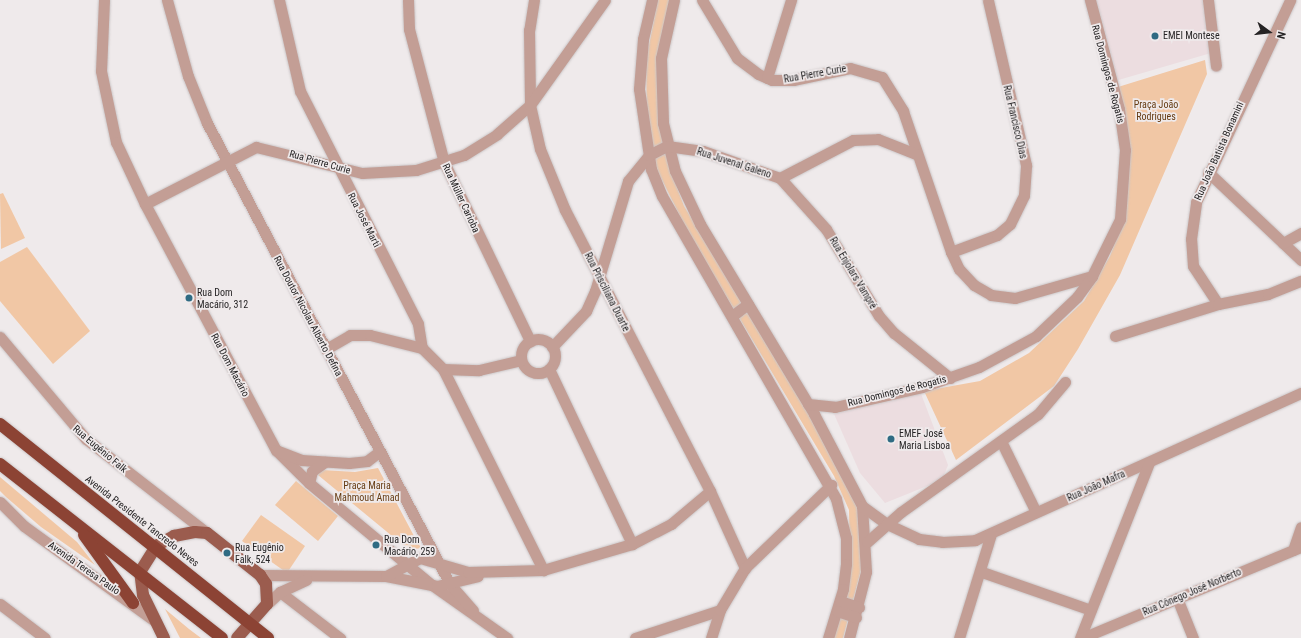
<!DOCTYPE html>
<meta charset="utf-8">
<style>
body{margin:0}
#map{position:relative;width:1301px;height:638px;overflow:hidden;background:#efeaeb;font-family:"Roboto Condensed",sans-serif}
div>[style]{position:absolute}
.built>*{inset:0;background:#ecdde0}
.green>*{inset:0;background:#f1c7a5}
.roads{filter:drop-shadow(0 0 1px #cbc6c7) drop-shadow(0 0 1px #cbc6c7)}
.minor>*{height:11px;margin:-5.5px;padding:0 5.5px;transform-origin:5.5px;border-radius:5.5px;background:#c39e95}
.minor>.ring{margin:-5.5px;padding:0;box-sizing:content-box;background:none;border:11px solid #c39e95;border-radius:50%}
.major>*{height:12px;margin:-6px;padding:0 6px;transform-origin:6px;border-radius:6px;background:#9b5c4e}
.highway>*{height:12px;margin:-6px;padding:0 6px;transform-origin:6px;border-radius:6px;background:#8c4334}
.dots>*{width:11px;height:11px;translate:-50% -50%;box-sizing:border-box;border:2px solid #efeaeb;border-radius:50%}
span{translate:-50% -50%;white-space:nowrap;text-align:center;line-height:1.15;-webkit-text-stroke:3.5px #efeaeb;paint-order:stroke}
.poi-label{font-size:10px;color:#252324}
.left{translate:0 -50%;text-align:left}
.street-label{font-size:10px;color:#252324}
.park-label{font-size:10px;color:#663c13}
.north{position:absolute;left:1249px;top:12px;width:40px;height:40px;-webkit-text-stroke:3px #efeaeb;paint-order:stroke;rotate:105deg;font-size:11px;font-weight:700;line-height:16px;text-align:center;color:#252324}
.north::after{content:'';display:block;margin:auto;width:14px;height:18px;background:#252324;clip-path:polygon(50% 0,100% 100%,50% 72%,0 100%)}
</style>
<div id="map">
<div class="built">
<i style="clip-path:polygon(1096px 0,1203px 0,1211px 53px,1115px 81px)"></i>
<i style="clip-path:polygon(920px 391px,948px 465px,942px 480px,885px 503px,860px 473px,834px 414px)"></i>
</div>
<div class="green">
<i style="clip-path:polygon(658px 0,669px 0,659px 124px,671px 172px,684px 206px,811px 415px,857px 508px,861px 570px,843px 638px,832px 638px,850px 569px,849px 510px,834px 476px,689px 234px,657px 170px,647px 123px,646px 60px)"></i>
<i style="clip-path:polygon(1205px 60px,1207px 74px,1120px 275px,1078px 349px,1054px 386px,956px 460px,924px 391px,980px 381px,1029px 353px,1084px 301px,1110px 256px,1126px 215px,1131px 150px,1118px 87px)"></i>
<i style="clip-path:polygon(3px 193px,25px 238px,1px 249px,0 194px)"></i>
<i style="clip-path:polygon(27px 247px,90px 331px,53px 364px,0 301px,0 262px)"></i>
<i style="clip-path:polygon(378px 468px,414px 536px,421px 548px,409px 550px,318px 475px,322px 470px,355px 472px)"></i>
<i style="clip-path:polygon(0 477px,77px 542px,95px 565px,41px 527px,6px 497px,0 491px)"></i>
<i style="clip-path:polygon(296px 481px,338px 516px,318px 541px,275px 505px)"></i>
<i style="clip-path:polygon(261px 515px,305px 546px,287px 573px,242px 541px)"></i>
<i style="clip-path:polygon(165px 609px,189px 629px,201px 638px,180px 638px)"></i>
</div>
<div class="roads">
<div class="minor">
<i style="left:104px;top:0;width:71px;rotate:92.4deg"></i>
<i style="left:101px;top:71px;width:73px;rotate:78.1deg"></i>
<i style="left:116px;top:142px;width:68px;rotate:64.9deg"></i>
<i style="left:145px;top:204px;width:279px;rotate:62deg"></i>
<i style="left:276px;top:450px;width:47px;rotate:45deg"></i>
<i style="left:309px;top:483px;width:160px;rotate:39.7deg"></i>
<i style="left:432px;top:585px;width:92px;rotate:35.2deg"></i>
<i style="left:167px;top:0;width:79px;rotate:74.6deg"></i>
<i style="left:188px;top:76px;width:51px;rotate:68deg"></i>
<i style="left:207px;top:123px;width:521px;rotate:62.21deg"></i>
<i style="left:450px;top:584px;width:35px;rotate:49deg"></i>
<i style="left:279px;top:0;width:93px;rotate:77deg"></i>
<i style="left:300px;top:91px;width:261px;rotate:63.1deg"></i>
<i style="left:418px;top:324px;width:24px;rotate:81deg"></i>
<i style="left:408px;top:0;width:29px;rotate:88deg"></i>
<i style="left:409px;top:29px;width:138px;rotate:75.3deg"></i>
<i style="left:444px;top:162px;width:199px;rotate:64.3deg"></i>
<i style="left:534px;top:0;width:30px;rotate:99deg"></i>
<i style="left:529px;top:30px;width:75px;rotate:89.2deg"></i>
<i style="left:530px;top:105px;width:45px;rotate:77.2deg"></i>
<i style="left:540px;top:149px;width:66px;rotate:67.7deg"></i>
<i style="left:565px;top:210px;width:316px;rotate:62.7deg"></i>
<i style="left:710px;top:491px;width:85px;rotate:65.6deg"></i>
<i style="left:652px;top:0;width:40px;rotate:103deg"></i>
<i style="left:643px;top:39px;width:50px;rotate:94.6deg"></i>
<i style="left:639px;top:89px;width:81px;rotate:81.5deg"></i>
<i style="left:651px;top:169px;width:29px;rotate:68deg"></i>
<i style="left:662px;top:196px;width:349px;rotate:60.1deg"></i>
<i style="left:836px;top:499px;width:40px;rotate:75.6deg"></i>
<i style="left:846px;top:538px;width:26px;rotate:90deg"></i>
<i style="left:846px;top:564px;width:25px;rotate:97deg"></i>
<i style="left:843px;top:589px;width:51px;rotate:107deg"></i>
<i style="left:674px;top:0;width:59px;rotate:102.6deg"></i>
<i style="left:661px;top:58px;width:65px;rotate:88.2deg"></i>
<i style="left:663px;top:123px;width:49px;rotate:76deg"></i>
<i style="left:675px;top:171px;width:59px;rotate:64.7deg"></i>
<i style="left:700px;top:224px;width:222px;rotate:59deg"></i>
<i style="left:814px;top:414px;width:104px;rotate:62.4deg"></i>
<i style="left:862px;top:506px;width:66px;rotate:86.5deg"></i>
<i style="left:866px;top:572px;width:68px;rotate:104.4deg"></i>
<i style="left:702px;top:0;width:68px;rotate:58.9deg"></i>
<i style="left:737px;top:58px;width:26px;rotate:37deg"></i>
<i style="left:758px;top:74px;width:15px;rotate:23deg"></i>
<i style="left:772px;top:80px;width:21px"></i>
<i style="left:793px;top:80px;width:58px;rotate:-11.9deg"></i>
<i style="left:850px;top:68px;width:33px;rotate:16deg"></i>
<i style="left:882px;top:77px;width:40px;rotate:58deg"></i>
<i style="left:903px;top:111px;width:149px;rotate:71.2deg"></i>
<i style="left:951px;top:252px;width:19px;rotate:65deg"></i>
<i style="left:959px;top:269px;width:22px;rotate:47deg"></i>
<i style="left:974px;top:285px;width:20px;rotate:30deg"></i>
<i style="left:991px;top:295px;width:24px;rotate:7deg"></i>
<i style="left:1015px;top:298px;width:80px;rotate:-15.9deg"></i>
<i style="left:1208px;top:0;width:66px;rotate:83.1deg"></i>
<i style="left:767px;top:78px;width:82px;rotate:-72.9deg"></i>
<i style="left:1208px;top:172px;width:128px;rotate:43.4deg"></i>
<i style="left:780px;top:178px;width:69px;rotate:48deg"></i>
<i style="left:826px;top:229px;width:102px;rotate:58.7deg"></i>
<i style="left:879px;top:316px;width:23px;rotate:49deg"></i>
<i style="left:894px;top:333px;width:72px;rotate:38.8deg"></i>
<i style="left:145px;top:204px;width:125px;rotate:-27.2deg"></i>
<i style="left:256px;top:147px;width:109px;rotate:13.8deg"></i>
<i style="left:362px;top:173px;width:54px;rotate:-3.2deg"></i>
<i style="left:416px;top:170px;width:50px;rotate:-17.4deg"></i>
<i style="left:464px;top:155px;width:39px;rotate:-32deg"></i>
<i style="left:497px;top:134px;width:44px;rotate:-41.3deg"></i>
<i style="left:530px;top:105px;width:129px;rotate:-54.5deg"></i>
<i style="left:1283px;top:243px;width:21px;rotate:-29deg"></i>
<i style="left:951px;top:252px;width:49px;rotate:-20.3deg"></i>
<i style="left:997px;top:235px;width:17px;rotate:-40deg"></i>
<i style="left:1010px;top:224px;width:32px;rotate:-64deg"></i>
<i style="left:1024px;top:195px;width:30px;rotate:-86deg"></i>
<i style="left:1026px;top:165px;width:169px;rotate:-103deg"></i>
<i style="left:1218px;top:304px;width:45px;rotate:-123.3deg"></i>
<i style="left:1193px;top:266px;width:27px;rotate:-94deg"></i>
<i style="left:1191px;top:239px;width:37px;rotate:-82deg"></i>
<i style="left:1196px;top:202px;width:223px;rotate:-65deg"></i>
<i style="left:732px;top:316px;width:20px;rotate:-37deg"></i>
<i style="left:1115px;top:336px;width:108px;rotate:-17.3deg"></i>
<i style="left:1218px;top:304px;width:51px;rotate:-11.3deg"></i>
<i style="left:1268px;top:294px;width:35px;rotate:-22deg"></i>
<i style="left:0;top:337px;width:133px;rotate:49.9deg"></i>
<i style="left:86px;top:439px;width:153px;rotate:37.8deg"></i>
<i class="ring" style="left:521px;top:339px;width:23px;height:23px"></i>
<i style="left:552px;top:347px;width:50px;rotate:-46.6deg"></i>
<i style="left:586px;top:311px;width:22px;rotate:-66deg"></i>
<i style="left:595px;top:291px;width:115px;rotate:-73.3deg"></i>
<i style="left:628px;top:181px;width:33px;rotate:-51deg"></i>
<i style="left:649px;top:155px;width:20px;rotate:-27deg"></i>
<i style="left:667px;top:146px;width:36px;rotate:8deg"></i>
<i style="left:703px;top:151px;width:82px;rotate:19.3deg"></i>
<i style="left:780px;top:178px;width:82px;rotate:-27.5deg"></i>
<i style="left:853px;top:140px;width:25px;rotate:-2deg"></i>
<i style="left:878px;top:139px;width:41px;rotate:21.5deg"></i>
<i style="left:422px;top:348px;width:30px;rotate:45deg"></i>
<i style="left:443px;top:369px;width:225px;rotate:63.5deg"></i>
<i style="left:326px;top:349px;width:28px;rotate:-30deg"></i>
<i style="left:350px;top:335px;width:20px"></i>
<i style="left:370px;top:335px;width:54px;rotate:14deg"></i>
<i style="left:443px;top:369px;width:36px;rotate:2deg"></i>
<i style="left:479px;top:370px;width:43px;rotate:-13.4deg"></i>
<i style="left:549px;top:369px;width:194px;rotate:64.6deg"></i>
<i style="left:808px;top:404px;width:27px;rotate:6deg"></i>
<i style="left:835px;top:407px;width:89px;rotate:-12.9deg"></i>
<i style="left:922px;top:387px;width:60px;rotate:-19.3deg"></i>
<i style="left:979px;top:367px;width:65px;rotate:-28.5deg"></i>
<i style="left:1036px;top:336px;width:57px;rotate:-43.6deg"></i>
<i style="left:1077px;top:297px;width:26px;rotate:-54deg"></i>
<i style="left:1092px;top:276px;width:64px;rotate:-63.8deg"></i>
<i style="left:1120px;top:219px;width:69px;rotate:-85.9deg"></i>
<i style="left:1125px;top:150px;width:41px;rotate:-98.3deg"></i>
<i style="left:1119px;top:109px;width:113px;rotate:-104.9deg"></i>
<i style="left:1001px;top:441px;width:79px;rotate:63.8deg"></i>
<i style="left:278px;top:451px;width:25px;rotate:21deg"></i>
<i style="left:301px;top:460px;width:48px;rotate:3.6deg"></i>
<i style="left:349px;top:463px;width:18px;rotate:-6deg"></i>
<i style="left:367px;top:461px;width:15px;rotate:-37deg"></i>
<i style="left:309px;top:483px;width:12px;rotate:-76deg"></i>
<i style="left:312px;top:471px;width:16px;rotate:-35deg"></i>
<i style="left:0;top:502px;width:34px;rotate:45deg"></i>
<i style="left:24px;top:526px;width:163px;rotate:36deg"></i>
<i style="left:862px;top:506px;width:31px;rotate:36deg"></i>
<i style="left:887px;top:524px;width:35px;rotate:25deg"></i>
<i style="left:919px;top:539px;width:23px;rotate:7deg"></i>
<i style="left:942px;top:542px;width:33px;rotate:-3deg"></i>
<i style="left:975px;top:540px;width:358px;rotate:-24.3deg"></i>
<i style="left:867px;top:542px;width:45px;rotate:-41.4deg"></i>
<i style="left:901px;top:512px;width:168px;rotate:-35.6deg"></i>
<i style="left:1038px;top:414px;width:42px;rotate:-49.8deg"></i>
<i style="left:1293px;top:550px;width:24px;rotate:-71deg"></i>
<i style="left:982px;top:572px;width:115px;rotate:19.2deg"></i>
<i style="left:260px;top:575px;width:126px;rotate:0.5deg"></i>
<i style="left:386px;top:576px;width:52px;rotate:11.1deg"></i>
<i style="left:437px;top:586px;width:42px;rotate:-13.7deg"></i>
<i style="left:386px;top:576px;width:38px;rotate:-28deg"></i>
<i style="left:420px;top:558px;width:50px;rotate:16.3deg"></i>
<i style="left:468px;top:572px;width:75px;rotate:-1.5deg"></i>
<i style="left:543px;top:570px;width:93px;rotate:-16.3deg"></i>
<i style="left:632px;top:544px;width:44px;rotate:-27.1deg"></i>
<i style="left:671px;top:524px;width:51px;rotate:-40.2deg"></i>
<i style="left:280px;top:592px;width:76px;rotate:37.5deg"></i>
<i style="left:1177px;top:598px;width:43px;rotate:68.2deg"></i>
<i style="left:840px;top:601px;width:20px;rotate:18deg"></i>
<i style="left:0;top:604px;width:56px;rotate:37.1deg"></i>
<i style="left:267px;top:604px;width:18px;rotate:-43deg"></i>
<i style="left:280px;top:592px;width:29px;rotate:-25deg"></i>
<i style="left:837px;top:611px;width:20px;rotate:18deg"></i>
<i style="left:635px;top:638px;width:89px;rotate:-18.2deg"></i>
<i style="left:711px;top:638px;width:29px;rotate:-72deg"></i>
<i style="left:720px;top:610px;width:49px;rotate:-59.2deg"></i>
<i style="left:745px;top:568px;width:120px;rotate:-44deg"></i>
<i style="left:959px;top:638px;width:109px;rotate:-72.9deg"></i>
<i style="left:1080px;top:638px;width:188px;rotate:-68.5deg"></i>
<i style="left:1082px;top:638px;width:237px;rotate:-22.6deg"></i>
</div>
<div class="major">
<i style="left:164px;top:638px;width:48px;rotate:-116deg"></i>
<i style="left:143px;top:595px;width:23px;rotate:-97deg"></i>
<i style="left:140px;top:572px;width:31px;rotate:-58deg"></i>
<i style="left:156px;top:546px;width:21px;rotate:-29deg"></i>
<i style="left:174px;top:536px;width:21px;rotate:-11deg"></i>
<i style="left:195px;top:532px;width:12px;rotate:5deg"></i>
<i style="left:207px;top:533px;width:68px;rotate:38.4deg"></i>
<i style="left:260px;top:575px;width:11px;rotate:56deg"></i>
<i style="left:266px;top:584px;width:20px;rotate:87deg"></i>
<i style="left:267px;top:604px;width:45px;rotate:131.4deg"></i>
</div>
<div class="highway">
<i style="left:0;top:424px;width:343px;rotate:38.6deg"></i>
<i style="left:0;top:464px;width:282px;rotate:38.1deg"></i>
<i style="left:84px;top:535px;width:84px;rotate:54.2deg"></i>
</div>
</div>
<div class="dots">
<i style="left:1155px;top:36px;background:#2f6b83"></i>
<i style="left:189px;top:298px;background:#2f6b83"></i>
<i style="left:891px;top:439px;background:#2f6b83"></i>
<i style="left:376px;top:545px;background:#2f6b83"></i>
<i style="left:227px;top:553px;background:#2f6b83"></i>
</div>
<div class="poi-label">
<span class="left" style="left:1163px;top:36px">EMEI Montese</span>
<span class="left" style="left:197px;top:298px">Rua Dom<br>Macário, 312</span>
<span class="left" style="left:899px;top:439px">EMEF José<br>Maria Lisboa</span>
<span class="left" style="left:384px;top:545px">Rua Dom<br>Macário, 259</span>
<span class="left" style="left:235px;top:553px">Rua Eugênio<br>Falk, 524</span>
</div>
<div class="street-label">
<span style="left:815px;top:74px;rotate:-10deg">Rua Pierre Curie</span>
<span style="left:1108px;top:74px;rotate:75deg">Rua Domingos de Rogatis</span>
<span style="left:1015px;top:122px;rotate:77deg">Rua Francisco Dias</span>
<span style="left:1219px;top:151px;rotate:-66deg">Rua João Batista Bonamini</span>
<span style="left:320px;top:162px;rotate:16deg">Rua Pierre Curie</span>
<span style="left:734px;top:163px;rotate:18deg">Rua Juvenal Galeno</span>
<span style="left:461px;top:198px;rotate:65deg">Rua Müller Carioba</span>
<span style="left:364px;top:220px;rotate:63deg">Rua José Marti</span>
<span style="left:853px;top:273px;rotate:59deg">Rua Enjolars Vampré</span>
<span style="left:607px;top:292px;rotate:63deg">Rua Prisciliana Duarte</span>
<span style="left:308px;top:316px;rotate:62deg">Rua Doutor Nicolau Alberto Defina</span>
<span style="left:230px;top:365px;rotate:62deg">Rua Dom Macário</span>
<span style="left:897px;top:391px;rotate:-14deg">Rua Domingos de Rogatis</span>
<span style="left:100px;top:449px;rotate:40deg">Rua Eugênio Falk</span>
<span style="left:1096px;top:486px;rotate:-24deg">Rua João Mafra</span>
<span style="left:142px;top:521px;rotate:38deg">Avenida Presidente Tancredo Neves</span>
<span style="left:84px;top:568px;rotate:35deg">Avenida Teresa Paulo</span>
<span style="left:1192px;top:592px;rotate:-23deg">Rua Cônego José Norberto</span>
</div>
<div class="park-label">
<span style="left:1156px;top:110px">Praça João<br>Rodrigues</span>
<span style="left:367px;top:491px">Praça Maria<br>Mahmoud Amad</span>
</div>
<div class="north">N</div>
</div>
